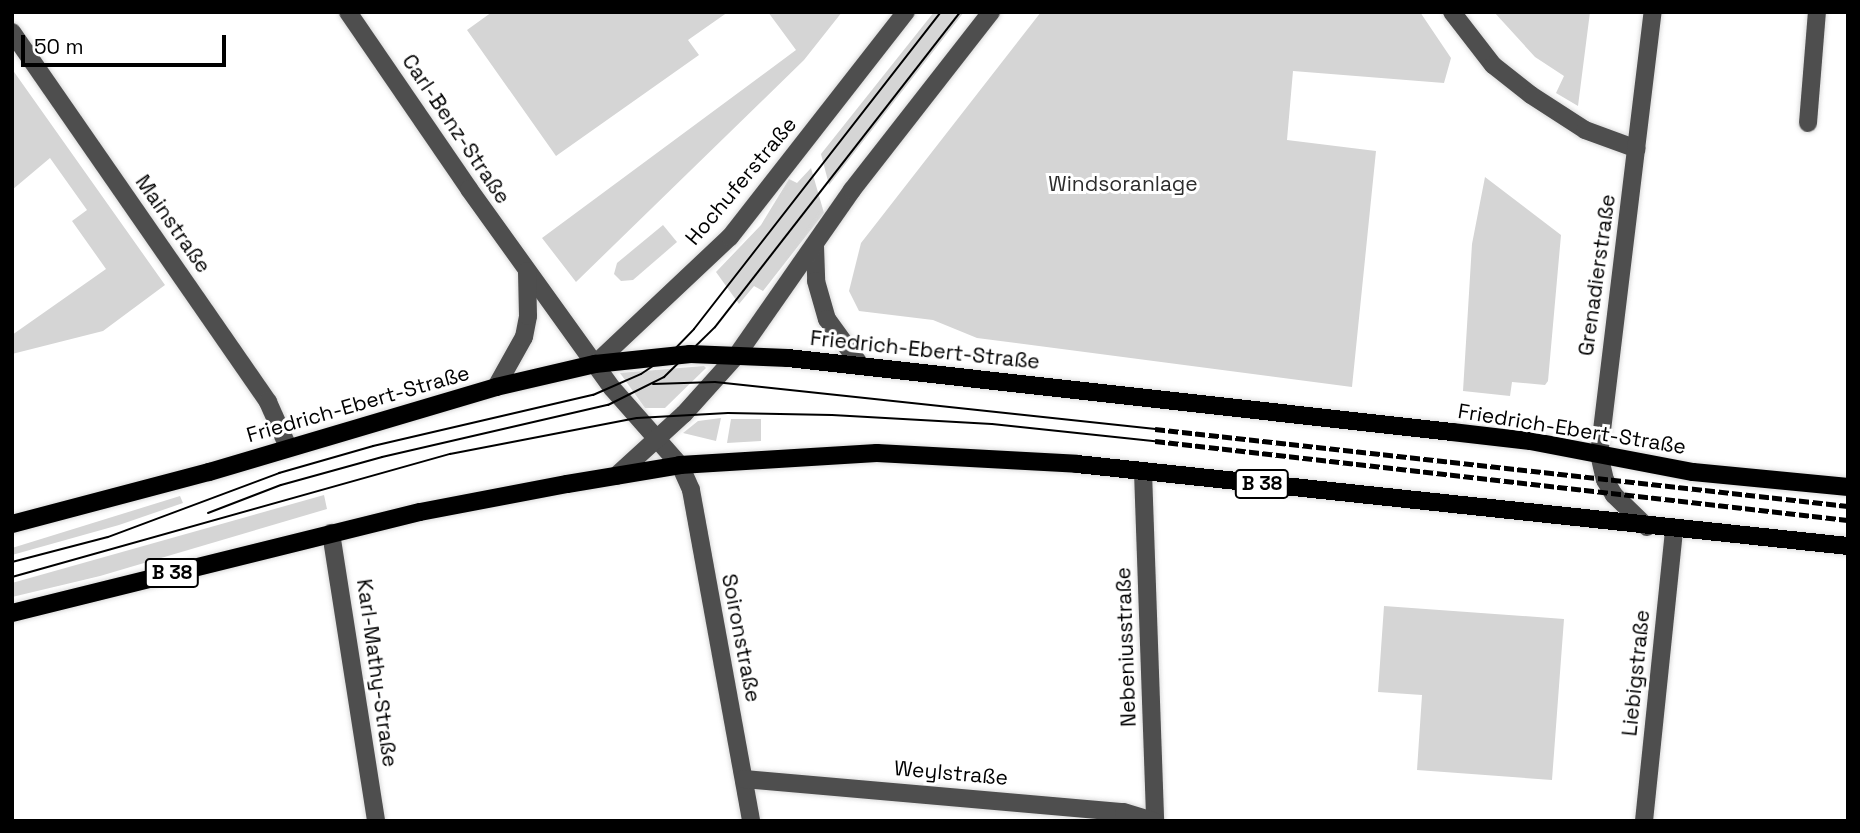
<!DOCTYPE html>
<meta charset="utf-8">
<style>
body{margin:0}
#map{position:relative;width:1860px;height:833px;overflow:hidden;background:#fff;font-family:"Space Grotesk",sans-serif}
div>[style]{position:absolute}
.green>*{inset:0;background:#d5d5d5}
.roads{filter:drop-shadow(0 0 2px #dbdbdb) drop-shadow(0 0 2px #dbdbdb)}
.minor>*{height:18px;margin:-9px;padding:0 9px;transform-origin:9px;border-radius:9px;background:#4e4e4e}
.major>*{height:18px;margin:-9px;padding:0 9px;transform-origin:9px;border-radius:9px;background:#000}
.tram>*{height:2px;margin:-1px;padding:0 1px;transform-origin:1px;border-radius:1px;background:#000}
.rail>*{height:5px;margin-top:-2.5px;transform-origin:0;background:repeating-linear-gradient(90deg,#000 0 10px,transparent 0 13.5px)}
span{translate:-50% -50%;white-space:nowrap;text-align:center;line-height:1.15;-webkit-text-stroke:6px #fff;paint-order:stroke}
.shield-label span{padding:2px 5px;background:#fff;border:2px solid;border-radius:5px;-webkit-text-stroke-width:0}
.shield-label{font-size:19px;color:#000;font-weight:700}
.street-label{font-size:21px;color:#000}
.park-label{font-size:21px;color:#2c2c2c}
.frame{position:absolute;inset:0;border:14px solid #000;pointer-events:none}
.scale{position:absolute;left:21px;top:35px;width:205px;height:32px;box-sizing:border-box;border:4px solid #000;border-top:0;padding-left:9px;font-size:21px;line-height:24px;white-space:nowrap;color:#000;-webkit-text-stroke:5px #fff;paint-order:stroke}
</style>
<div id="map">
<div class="green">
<i style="clip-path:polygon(492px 12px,728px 12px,688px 40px,699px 55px,556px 156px,467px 30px)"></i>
<i style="clip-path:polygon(768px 12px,842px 12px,804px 60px,576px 282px,542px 238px,796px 50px)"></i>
<i style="clip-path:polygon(934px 12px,964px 12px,829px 185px,821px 154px)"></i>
<i style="clip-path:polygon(1041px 12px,1420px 12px,1451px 58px,1444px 83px,1293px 71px,1287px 140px,1376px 151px,1352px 387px,977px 338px,933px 320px,859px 311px,849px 291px,861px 243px)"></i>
<i style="clip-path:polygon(1494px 12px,1590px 12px,1578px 106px,1556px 93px,1564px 76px,1535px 57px)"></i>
<i style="clip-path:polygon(12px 69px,165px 285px,103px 331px,12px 354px,12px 335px,106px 269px,72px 221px,87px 210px,50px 158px,12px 190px)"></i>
<i style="clip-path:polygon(811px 168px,824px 213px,763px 291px,754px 286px,739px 304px,716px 272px,761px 225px,789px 179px,797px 183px)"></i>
<i style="clip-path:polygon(1485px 177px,1561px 235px,1548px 381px,1545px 385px,1512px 382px,1510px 396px,1463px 391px,1472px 244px)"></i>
<i style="clip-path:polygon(663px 225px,677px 242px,633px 280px,621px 281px,614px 274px,617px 263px)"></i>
<i style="clip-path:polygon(704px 366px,706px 368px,665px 408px,645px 408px,620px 373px)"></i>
<i style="clip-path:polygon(721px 418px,716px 441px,683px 433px,698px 421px)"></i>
<i style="clip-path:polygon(731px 419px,761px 419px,761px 441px,727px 443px)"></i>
<i style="clip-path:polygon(324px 495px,327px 509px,100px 576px,12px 597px,12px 583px)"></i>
<i style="clip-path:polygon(180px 496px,183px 503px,119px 525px,12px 555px,12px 548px)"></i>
<i style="clip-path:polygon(1384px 606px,1564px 619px,1552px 780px,1417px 770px,1422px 695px,1378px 692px)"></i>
</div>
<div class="roads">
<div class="minor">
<i style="left:348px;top:12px;width:214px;rotate:55.6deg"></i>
<i style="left:469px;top:189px;width:245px;rotate:54.3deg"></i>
<i style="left:612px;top:388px;width:103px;rotate:48.6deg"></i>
<i style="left:680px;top:465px;width:27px;rotate:66deg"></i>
<i style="left:691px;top:490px;width:336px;rotate:79.7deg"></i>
<i style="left:1452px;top:12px;width:67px;rotate:52.3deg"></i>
<i style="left:1493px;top:65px;width:48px;rotate:38.3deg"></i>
<i style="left:1531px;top:95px;width:64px;rotate:32.9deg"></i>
<i style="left:1585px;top:130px;width:55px;rotate:20.1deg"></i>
<i style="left:12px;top:32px;width:450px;rotate:55.3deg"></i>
<i style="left:268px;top:402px;width:49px;rotate:66deg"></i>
<i style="left:1808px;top:123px;width:111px;rotate:-85.4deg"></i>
<i style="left:815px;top:246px;width:35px;rotate:88deg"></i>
<i style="left:816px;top:281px;width:40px;rotate:74deg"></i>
<i style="left:827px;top:319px;width:58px;rotate:54.1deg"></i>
<i style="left:595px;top:364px;width:185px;rotate:-43.3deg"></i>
<i style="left:730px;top:237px;width:286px;rotate:-52deg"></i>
<i style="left:496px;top:387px;width:57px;rotate:-60.8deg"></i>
<i style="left:524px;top:337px;width:21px;rotate:-79deg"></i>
<i style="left:528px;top:316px;width:45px;rotate:-91.3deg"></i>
<i style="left:1143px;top:472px;width:349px;rotate:88deg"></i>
<i style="left:616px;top:476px;width:92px;rotate:-42.4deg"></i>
<i style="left:684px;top:414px;width:79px;rotate:-48.1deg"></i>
<i style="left:737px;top:355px;width:201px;rotate:-55.1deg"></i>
<i style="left:852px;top:190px;width:226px;rotate:-52deg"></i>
<i style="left:1647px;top:527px;width:46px;rotate:-135.9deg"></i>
<i style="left:1614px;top:495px;width:17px;rotate:-121deg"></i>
<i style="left:1605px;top:480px;width:26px;rotate:-103deg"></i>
<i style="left:1599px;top:455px;width:446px;rotate:-83.1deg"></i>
<i style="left:331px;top:533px;width:291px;rotate:81.1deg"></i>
<i style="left:744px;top:779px;width:381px;rotate:5deg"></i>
<i style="left:1124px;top:812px;width:30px;rotate:17deg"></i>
<i style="left:1644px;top:821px;width:294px;rotate:-84.1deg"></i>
</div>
<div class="major">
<i style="left:12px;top:524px;width:204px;rotate:-14.8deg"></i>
<i style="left:209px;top:472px;width:299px;rotate:-16.5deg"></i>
<i style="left:496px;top:387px;width:102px;rotate:-13.1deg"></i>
<i style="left:595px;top:364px;width:96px;rotate:-6deg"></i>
<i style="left:690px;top:354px;width:98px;rotate:2.3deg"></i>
<i style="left:788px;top:358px;width:668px;rotate:6.36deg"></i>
<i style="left:1452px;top:432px;width:79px;rotate:6.6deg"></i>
<i style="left:1530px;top:441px;width:166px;rotate:10.8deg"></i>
<i style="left:1693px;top:472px;width:156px;rotate:5.5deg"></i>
<i style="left:12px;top:613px;width:420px;rotate:-13.9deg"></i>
<i style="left:420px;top:512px;width:150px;rotate:-10.8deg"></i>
<i style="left:567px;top:484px;width:115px;rotate:-9.5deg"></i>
<i style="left:680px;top:465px;width:197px;rotate:-3.5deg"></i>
<i style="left:877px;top:453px;width:200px;rotate:3.1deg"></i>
<i style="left:1077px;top:464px;width:775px;rotate:6.07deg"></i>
</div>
</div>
<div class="tram">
<i style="left:653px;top:384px;width:62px;rotate:-1.8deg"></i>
<i style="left:715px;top:382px;width:443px;rotate:6.1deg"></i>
<i style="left:208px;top:513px;width:78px;rotate:-21deg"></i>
<i style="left:281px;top:485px;width:105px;rotate:-15.5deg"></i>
<i style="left:382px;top:457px;width:232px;rotate:-13deg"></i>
<i style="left:608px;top:405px;width:63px;rotate:-26.6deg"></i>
<i style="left:664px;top:377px;width:71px;rotate:-44.4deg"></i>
<i style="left:715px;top:327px;width:399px;rotate:-52.1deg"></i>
<i style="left:12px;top:562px;width:99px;rotate:-14.6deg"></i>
<i style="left:108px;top:537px;width:183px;rotate:-20.5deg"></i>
<i style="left:279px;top:473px;width:98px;rotate:-16deg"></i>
<i style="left:373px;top:446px;width:226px;rotate:-13.1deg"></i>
<i style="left:593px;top:395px;width:52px;rotate:-23.6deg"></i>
<i style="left:641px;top:374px;width:34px;rotate:-34deg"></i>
<i style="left:669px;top:355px;width:36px;rotate:-46deg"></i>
<i style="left:694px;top:329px;width:402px;rotate:-52.1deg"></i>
<i style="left:12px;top:577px;width:455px;rotate:-15.7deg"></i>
<i style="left:450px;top:454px;width:190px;rotate:-10.9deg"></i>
<i style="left:637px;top:418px;width:91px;rotate:-3.1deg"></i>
<i style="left:728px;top:413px;width:104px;rotate:1.1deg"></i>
<i style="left:832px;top:415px;width:160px;rotate:3.2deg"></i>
<i style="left:992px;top:424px;width:164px;rotate:6deg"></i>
</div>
<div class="rail">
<i style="left:1155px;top:429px;width:697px;rotate:6.34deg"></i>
<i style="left:1155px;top:441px;width:697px;rotate:6.5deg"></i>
</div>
<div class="shield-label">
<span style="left:1262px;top:484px">B 38</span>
<span style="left:172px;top:573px">B 38</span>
</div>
<div class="street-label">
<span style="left:456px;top:129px;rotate:56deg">Carl-Benz-Straße</span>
<span style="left:741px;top:181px;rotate:-50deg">Hochuferstraße</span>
<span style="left:173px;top:224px;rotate:55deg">Mainstraße</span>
<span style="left:1597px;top:275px;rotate:-82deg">Grenadierstraße</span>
<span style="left:925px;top:350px;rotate:6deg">Friedrich-Ebert-Straße</span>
<span style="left:358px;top:404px;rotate:-16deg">Friedrich-Ebert-Straße</span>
<span style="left:1572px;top:429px;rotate:9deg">Friedrich-Ebert-Straße</span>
<span style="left:741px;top:638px;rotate:79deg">Soironstraße</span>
<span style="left:1126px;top:647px;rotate:-92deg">Nebeniusstraße</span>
<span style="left:377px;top:673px;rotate:82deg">Karl-Mathy-Straße</span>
<span style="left:1636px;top:673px;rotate:-84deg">Liebigstraße</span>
<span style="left:951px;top:773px;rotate:5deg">Weylstraße</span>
</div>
<div class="park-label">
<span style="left:1123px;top:184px">Windsoranlage</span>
</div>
<div class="frame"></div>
<div class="scale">50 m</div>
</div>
